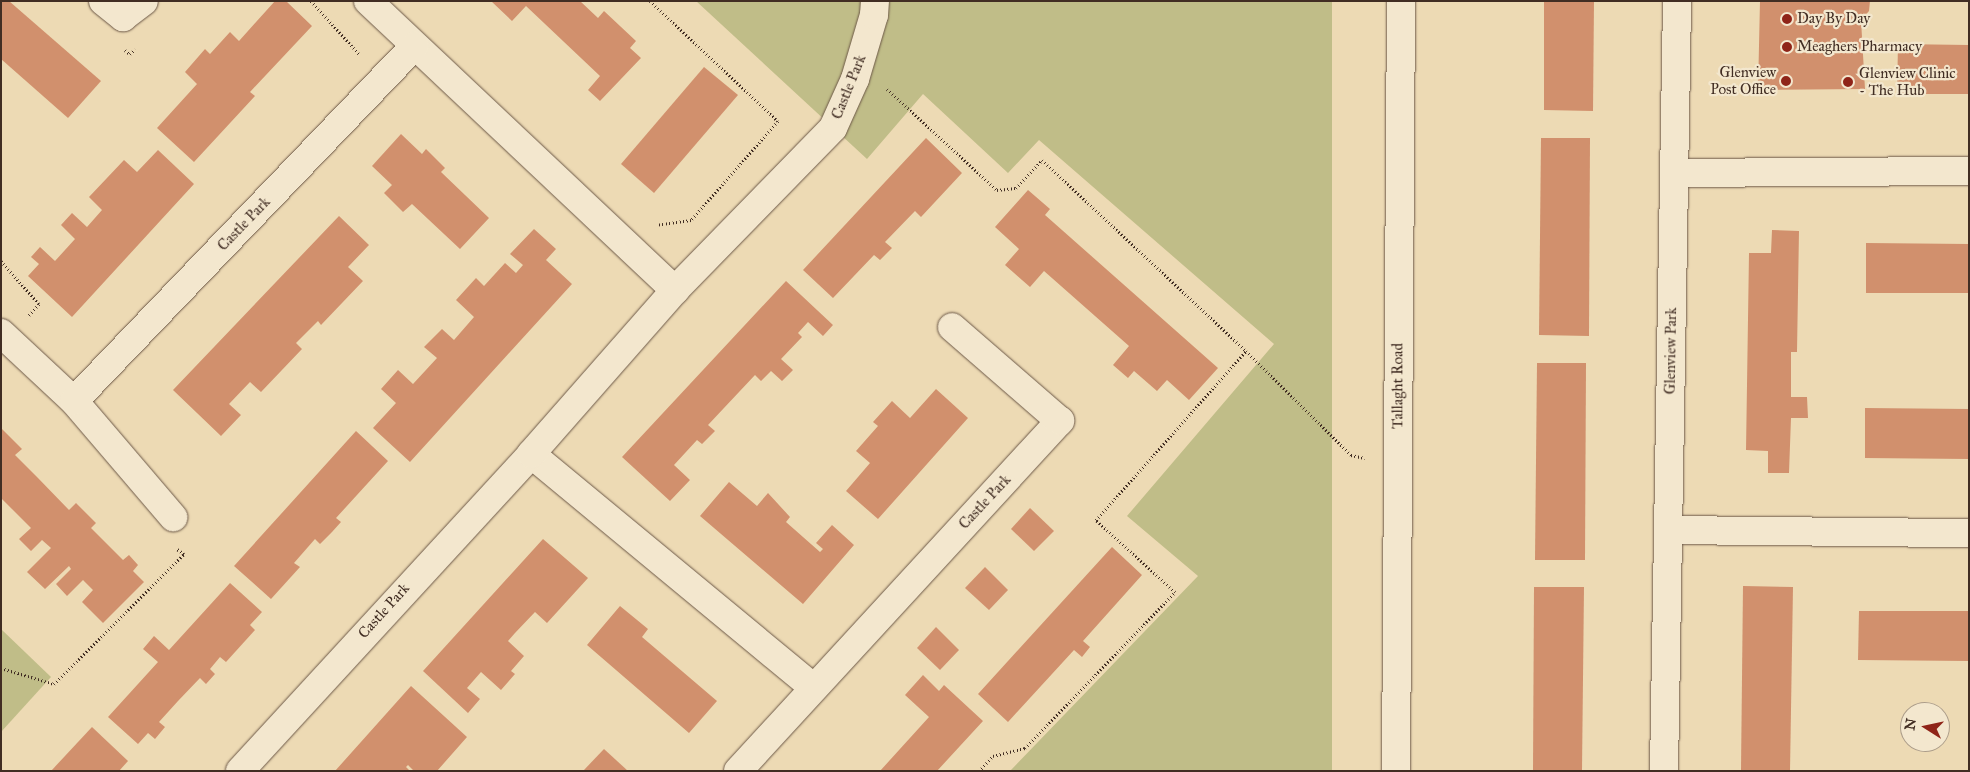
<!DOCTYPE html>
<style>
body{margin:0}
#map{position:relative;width:1970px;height:772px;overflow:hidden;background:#eddab4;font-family:"IM FELL Great Primer",serif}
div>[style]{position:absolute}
.green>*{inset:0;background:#c0bd88}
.building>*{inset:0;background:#d1906d}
.path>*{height:3px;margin-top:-1.5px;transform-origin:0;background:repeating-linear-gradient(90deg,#412d23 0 1px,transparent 0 3.5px)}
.roads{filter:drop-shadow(0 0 1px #6c5847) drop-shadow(0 0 1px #6c5847)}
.minor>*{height:28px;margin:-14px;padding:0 14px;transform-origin:14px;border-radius:14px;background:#f3e7ce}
.tertiary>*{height:28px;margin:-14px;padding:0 14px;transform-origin:14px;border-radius:14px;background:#f3e7ce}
.dots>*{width:14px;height:14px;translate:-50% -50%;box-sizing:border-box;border:2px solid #f3e7ce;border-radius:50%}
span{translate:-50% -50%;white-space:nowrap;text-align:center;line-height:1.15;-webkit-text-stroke:4.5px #f3e7ce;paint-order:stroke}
.poi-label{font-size:15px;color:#412d23}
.left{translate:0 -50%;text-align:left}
.right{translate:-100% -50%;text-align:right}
.street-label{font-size:15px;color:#412d23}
.frame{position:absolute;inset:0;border:2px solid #412d23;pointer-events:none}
.north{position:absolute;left:1900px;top:702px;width:50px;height:50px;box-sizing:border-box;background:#f3e7ce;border:1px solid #ac9d8a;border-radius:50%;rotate:280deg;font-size:14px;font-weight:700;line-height:20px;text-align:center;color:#412d23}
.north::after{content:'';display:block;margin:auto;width:18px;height:22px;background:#8f2418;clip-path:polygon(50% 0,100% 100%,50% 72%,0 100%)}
</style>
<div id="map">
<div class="green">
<i style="clip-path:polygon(696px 1px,1332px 1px,1332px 771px,1010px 771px,1198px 576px,1127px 516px,1274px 344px,1039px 140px,1008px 173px,923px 94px,867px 159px)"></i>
<i style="clip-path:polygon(1px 629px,51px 677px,1px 732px)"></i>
</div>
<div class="building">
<i style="clip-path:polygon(1px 1px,9px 1px,101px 81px,68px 118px,1px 59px)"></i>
<i style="clip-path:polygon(275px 1px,286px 1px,312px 26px,250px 92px,255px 96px,194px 162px,157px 128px,197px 84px,185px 72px,205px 49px,210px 54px,230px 32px,239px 41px)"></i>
<i style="clip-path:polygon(491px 1px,580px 1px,598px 18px,604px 11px,636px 41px,630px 48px,641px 58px,600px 101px,588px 90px,600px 76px,526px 6px,512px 21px)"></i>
<i style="clip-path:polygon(1544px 1px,1594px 1px,1593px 111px,1544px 110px)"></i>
<i style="clip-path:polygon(1760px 1px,1870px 1px,1869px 11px,1861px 20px,1865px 89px,1758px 90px)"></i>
<i style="clip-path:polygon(1898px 44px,1969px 45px,1969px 94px,1897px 94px)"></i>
<i style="clip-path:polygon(704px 67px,738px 95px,654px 193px,621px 164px)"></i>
<i style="clip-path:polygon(401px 134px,422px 154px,426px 149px,445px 168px,441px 172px,489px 218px,460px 249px,412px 204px,403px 212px,384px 193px,392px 185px,372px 166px)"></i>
<i style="clip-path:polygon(926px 138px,962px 173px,921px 217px,915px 211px,885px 242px,892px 248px,880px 260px,874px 255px,833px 298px,803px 270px)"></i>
<i style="clip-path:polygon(1541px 138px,1590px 138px,1589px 336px,1539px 335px)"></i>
<i style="clip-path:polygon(158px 150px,194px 184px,72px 317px,28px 276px,39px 264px,31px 257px,40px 247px,55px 261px,75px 239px,61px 225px,72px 213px,87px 227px,102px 210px,89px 197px,124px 160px,137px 172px)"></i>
<i style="clip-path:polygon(1028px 190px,1050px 209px,1045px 215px,1218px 368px,1189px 400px,1167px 380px,1157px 391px,1134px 371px,1128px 378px,1113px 365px,1129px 346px,1044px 271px,1030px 287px,1005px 265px,1019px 249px,995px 227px)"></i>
<i style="clip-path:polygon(339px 216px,369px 245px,348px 267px,363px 281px,321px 325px,318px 321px,296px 343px,302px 349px,261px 392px,250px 382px,229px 404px,241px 415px,221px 436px,173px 390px)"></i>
<i style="clip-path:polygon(534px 229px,556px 249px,546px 260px,572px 284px,410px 462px,373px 428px,396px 403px,381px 389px,398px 370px,413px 384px,437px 358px,424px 347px,442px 329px,454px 340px,474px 317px,456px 300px,476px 278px,484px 286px,505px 263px,516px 273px,523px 265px,510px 254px)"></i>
<i style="clip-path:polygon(1772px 230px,1799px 231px,1797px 352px,1791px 352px,1791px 397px,1807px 397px,1808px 418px,1791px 418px,1789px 473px,1768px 473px,1768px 451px,1746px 450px,1749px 253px,1771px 253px)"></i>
<i style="clip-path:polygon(1866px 243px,1969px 244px,1969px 293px,1866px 293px)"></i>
<i style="clip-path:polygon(786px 281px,833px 325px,823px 336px,808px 322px,798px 333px,802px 337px,781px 359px,793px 370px,782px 381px,771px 371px,761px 381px,755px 375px,708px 425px,715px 431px,702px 444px,697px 440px,674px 465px,690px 480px,670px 501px,622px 457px)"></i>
<i style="clip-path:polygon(1537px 363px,1586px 363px,1585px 560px,1535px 560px)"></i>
<i style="clip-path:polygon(936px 389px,968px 418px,878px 519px,846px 491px,870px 463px,856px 451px,878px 426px,873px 422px,892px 401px,910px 418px)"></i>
<i style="clip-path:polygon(1865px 408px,1969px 409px,1969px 459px,1865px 458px)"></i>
<i style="clip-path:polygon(1px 428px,22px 449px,15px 455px,37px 477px,69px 510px,76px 503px,96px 523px,91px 528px,123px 560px,129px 555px,138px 565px,133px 571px,144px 582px,103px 623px,82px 602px,93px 590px,83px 580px,67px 596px,56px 584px,71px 569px,69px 566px,45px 589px,27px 572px,51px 548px,42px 540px,31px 551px,19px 539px,31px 528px,1px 498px)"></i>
<i style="clip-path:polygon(356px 431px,388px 461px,336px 518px,341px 522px,332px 532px,320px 544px,315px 539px,294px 563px,300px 567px,271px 599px,234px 566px)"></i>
<i style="clip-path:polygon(729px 482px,757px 506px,768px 493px,790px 517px,786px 522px,820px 552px,823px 549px,816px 543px,832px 525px,854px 545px,803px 604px,700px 516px)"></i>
<i style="clip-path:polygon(1030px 508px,1054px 531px,1034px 551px,1011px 529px)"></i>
<i style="clip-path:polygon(543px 539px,588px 578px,547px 623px,535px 612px,515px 633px,508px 641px,524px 656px,511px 671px,515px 674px,501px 690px,481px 672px,467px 688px,480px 699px,468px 713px,423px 671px)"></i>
<i style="clip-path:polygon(1112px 547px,1142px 575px,1083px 641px,1090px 647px,1082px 657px,1074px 650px,1008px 722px,978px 694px)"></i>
<i style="clip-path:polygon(985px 567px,1008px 590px,989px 610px,965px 588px)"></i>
<i style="clip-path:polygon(230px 583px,262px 612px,250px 625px,255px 630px,226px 662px,220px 657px,210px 669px,215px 674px,206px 684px,200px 678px,178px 701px,159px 722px,165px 727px,155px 739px,148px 733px,138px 744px,108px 717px,158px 662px,143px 649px,154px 636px,169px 650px)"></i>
<i style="clip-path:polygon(1743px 586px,1793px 587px,1790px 771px,1741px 771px)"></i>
<i style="clip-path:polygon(1534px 587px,1584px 587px,1582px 771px,1533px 771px)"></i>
<i style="clip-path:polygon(620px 606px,648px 629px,642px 637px,717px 701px,689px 733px,587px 645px)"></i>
<i style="clip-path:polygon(1859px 611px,1969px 611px,1969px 661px,1858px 660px)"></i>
<i style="clip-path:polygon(936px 627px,959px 650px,940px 670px,917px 648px)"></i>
<i style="clip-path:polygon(923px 675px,939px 691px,944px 685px,983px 721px,937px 771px,880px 771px,929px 717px,905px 695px)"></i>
<i style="clip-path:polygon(411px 686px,467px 737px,437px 771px,414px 771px,408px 765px,406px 767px,410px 771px,335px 771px)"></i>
<i style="clip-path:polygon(92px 727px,128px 761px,119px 771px,51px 771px)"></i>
<i style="clip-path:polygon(604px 749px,628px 771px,583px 771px)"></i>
</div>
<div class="path">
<i style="left:311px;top:1px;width:73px;rotate:47.8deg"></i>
<i style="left:650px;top:1px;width:175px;rotate:43.2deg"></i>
<i style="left:778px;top:121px;width:132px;rotate:131.3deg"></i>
<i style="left:691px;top:220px;width:35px;rotate:172deg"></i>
<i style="left:125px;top:50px;width:6px;rotate:39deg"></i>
<i style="left:130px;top:54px;width:7px;rotate:-45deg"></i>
<i style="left:887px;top:89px;width:149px;rotate:42.6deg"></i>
<i style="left:997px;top:190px;width:19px;rotate:-6deg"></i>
<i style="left:1016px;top:188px;width:38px;rotate:-47deg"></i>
<i style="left:1042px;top:160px;width:279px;rotate:43.1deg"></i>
<i style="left:1246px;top:351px;width:148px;rotate:44.7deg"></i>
<i style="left:1351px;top:455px;width:14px;rotate:12deg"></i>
<i style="left:1px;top:261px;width:57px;rotate:48.5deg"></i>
<i style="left:39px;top:304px;width:15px;rotate:132deg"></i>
<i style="left:1px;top:668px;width:55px;rotate:16.8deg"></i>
<i style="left:54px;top:684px;width:184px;rotate:-45deg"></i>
<i style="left:184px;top:554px;width:9px;rotate:-144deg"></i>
<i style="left:979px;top:771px;width:21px;rotate:-47deg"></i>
<i style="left:993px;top:756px;width:33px;rotate:-14deg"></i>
<i style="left:1025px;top:748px;width:216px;rotate:-46.1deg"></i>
<i style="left:1175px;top:592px;width:107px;rotate:-137.7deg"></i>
<i style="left:1096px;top:520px;width:226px;rotate:-48.4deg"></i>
</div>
<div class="roads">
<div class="minor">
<i style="left:103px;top:1px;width:26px;rotate:39deg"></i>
<i style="left:123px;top:17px;width:26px;rotate:-37deg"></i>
<i style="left:368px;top:1px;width:422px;rotate:43.3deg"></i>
<i style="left:1674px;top:173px;width:295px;rotate:-0.4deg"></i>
<i style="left:1px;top:333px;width:100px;rotate:43deg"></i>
<i style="left:74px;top:401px;width:153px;rotate:49.5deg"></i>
<i style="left:74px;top:401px;width:492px;rotate:-46.2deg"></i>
<i style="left:531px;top:454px;width:366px;rotate:39.6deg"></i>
<i style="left:1668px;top:530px;width:301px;rotate:0.6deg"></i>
<i style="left:240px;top:771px;width:430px;rotate:-47.4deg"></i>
<i style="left:531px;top:454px;width:218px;rotate:-48.7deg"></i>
<i style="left:675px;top:290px;width:226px;rotate:-45.7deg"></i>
<i style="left:833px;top:128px;width:54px;rotate:-65.8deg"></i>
<i style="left:855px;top:79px;width:67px;rotate:-73.5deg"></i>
<i style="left:874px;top:15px;width:14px;rotate:-86deg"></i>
<i style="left:738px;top:771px;width:476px;rotate:-47.4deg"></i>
<i style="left:1060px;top:421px;width:143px;rotate:-139deg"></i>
<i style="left:1664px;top:771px;width:770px;rotate:-89.03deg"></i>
</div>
<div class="tertiary">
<i style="left:1396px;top:771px;width:770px;rotate:-89.63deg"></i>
</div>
</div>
<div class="dots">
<i style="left:1787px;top:19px;background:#8f2418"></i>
<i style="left:1787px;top:47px;background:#8f2418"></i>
<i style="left:1786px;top:81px;background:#8f2418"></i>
<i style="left:1848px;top:82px;background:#8f2418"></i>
</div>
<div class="poi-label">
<span class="left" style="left:1797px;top:19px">Day By Day</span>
<span class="left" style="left:1797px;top:47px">Meaghers Pharmacy</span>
<span class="right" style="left:1776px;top:81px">Glenview<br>Post Office</span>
<span class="left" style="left:1859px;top:82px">Glenview Clinic<br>- The Hub</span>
</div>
<div class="street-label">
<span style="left:849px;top:87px;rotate:-68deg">Castle Park</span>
<span style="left:244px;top:224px;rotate:-46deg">Castle Park</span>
<span style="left:1671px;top:351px;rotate:-89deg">Glenview Park</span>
<span style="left:1398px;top:386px;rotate:-90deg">Tallaght Road</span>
<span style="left:985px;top:502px;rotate:-47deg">Castle Park</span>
<span style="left:384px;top:611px;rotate:-48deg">Castle Park</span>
</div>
<div class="frame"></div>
<div class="north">N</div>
</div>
